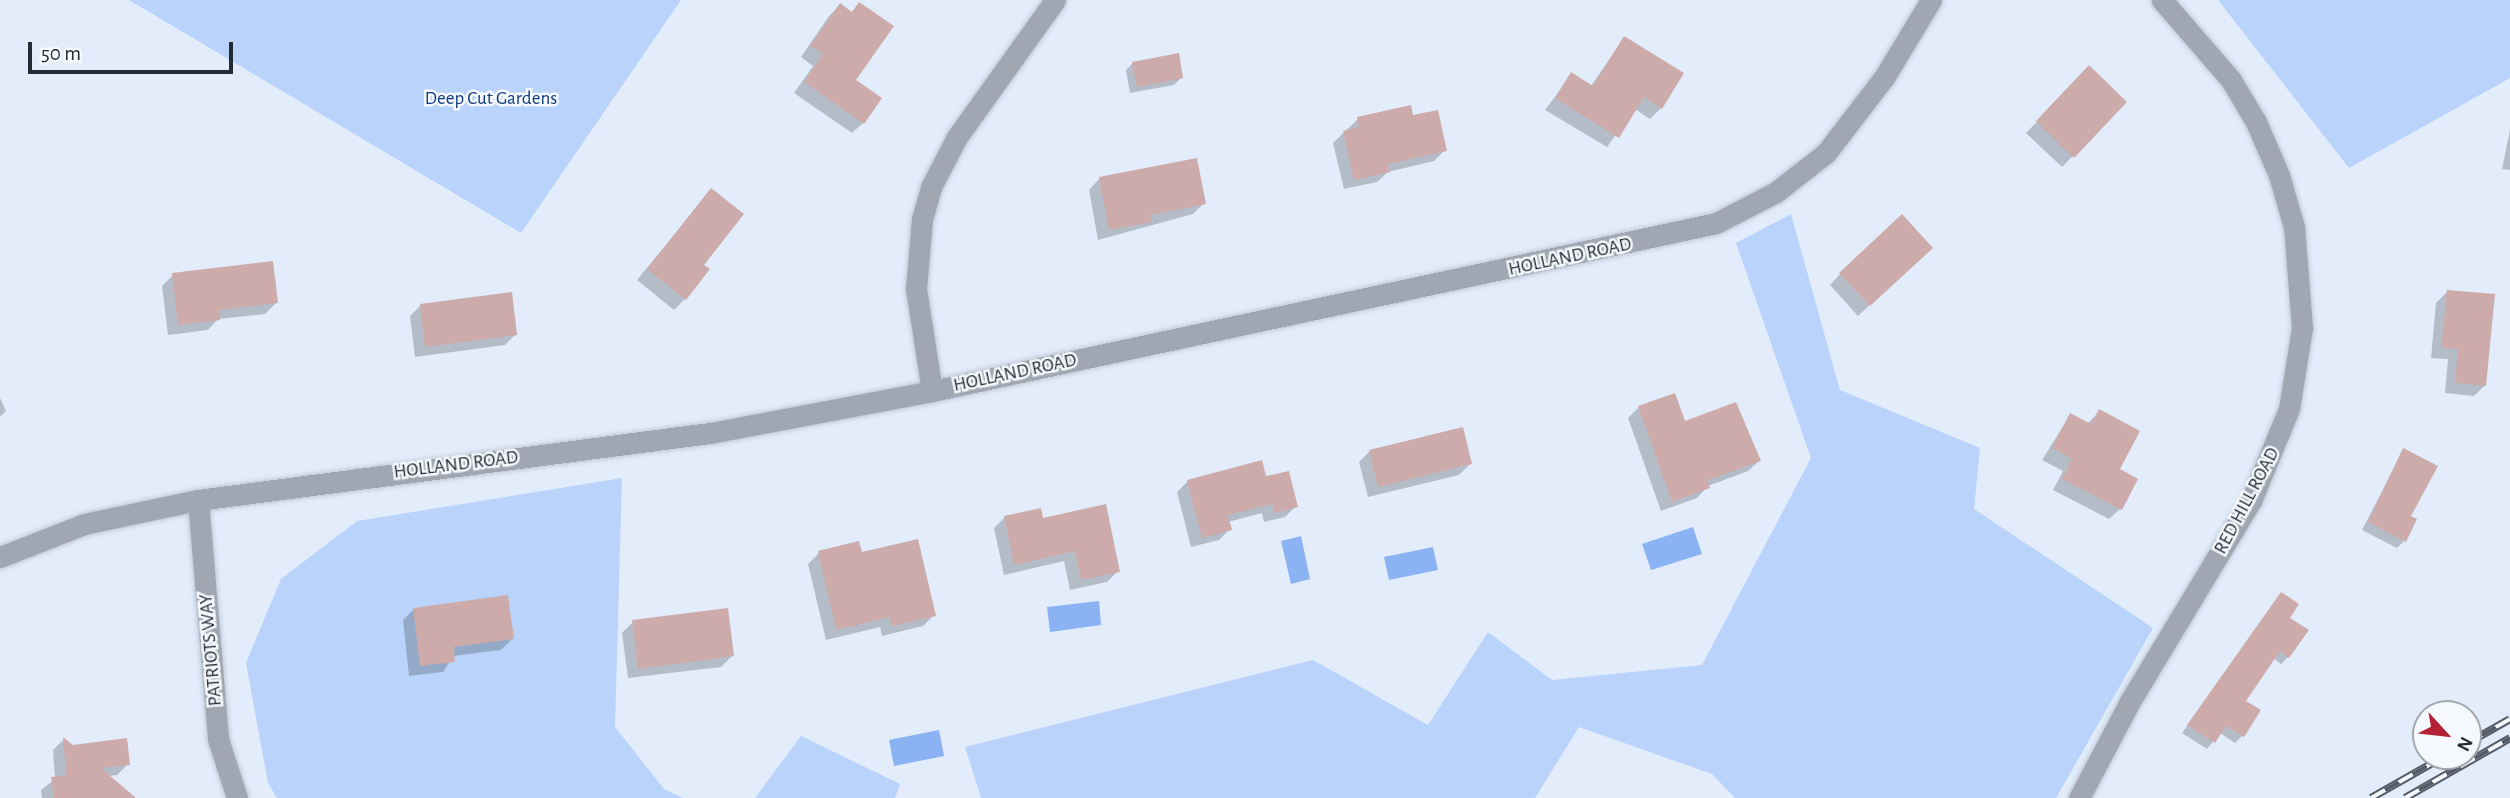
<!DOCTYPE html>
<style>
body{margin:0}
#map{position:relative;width:2510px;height:798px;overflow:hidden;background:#e2ecfb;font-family:"Alegreya Sans",sans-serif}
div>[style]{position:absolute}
.green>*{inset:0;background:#bad3fa}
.water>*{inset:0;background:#8bb3f3}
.shadow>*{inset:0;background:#0003}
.building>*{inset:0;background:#ccabaa}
.roads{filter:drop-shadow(0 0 2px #c0c9d7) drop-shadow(0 0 2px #c0c9d7)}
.minor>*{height:21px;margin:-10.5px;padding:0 10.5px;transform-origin:10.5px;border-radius:10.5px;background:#a1a7b2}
.rail>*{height:8px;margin-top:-4px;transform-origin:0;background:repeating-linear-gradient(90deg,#f5f9fe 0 16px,#555c68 0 32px);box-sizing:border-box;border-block:2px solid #555c68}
span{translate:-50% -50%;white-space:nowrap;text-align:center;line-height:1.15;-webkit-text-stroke:5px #f5f9fe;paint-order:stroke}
.park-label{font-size:19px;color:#103c81}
.street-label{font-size:19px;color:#252b35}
.north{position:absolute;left:2412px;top:700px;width:70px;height:70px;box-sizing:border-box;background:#f5f9fe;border:2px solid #a2a7ae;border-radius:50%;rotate:117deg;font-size:19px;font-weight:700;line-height:28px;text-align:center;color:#252b35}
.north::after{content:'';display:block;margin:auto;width:24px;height:32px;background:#b42235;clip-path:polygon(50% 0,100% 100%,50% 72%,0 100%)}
.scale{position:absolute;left:28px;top:42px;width:205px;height:32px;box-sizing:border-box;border:4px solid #252b35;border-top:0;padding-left:9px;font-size:21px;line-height:24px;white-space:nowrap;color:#252b35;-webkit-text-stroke:5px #f5f9fe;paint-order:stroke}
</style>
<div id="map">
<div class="green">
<i style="clip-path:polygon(129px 0,681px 0,521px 233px)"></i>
<i style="clip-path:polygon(2218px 0,2510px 0,2510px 78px,2349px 168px)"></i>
<i style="clip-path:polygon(1791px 214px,1840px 390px,1980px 448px,1974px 509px,2153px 628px,2056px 798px,1735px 798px,1712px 774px,1579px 727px,1535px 798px,981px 798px,965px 747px,1313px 660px,1428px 725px,1488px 632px,1552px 680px,1702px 665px,1811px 458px,1736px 243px)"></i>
<i style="clip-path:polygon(622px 478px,615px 727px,664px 789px,683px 798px,277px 798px,268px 783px,246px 663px,281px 579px,357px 521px)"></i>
<i style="clip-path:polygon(801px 736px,900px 784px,895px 798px,755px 798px)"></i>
</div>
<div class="water">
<i style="clip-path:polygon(1693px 527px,1702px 554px,1651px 570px,1642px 544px)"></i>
<i style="clip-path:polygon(1301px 536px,1310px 579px,1291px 584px,1281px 541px)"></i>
<i style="clip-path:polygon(1433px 547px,1438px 570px,1389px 580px,1384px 557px)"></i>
<i style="clip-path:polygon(1099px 601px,1101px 625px,1050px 632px,1047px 607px)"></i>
<i style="clip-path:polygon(939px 730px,944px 756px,894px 766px,889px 740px)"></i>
</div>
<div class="shadow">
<i style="clip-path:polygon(859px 4px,853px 81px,863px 123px,852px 133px,794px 93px,813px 66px,801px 57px,829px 16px,840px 5px,851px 13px)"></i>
<i style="clip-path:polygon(1624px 38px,1661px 108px,1650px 119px,1635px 109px,1607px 147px,1545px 110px,1572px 74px,1591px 86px)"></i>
<i style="clip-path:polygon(1133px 63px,1181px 78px,1174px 85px,1130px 93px,1126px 70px)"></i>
<i style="clip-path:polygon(2089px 68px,2125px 102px,2062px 167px,2026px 133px)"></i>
<i style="clip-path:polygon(1358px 119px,1445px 150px,1434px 161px,1388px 172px,1377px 182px,1344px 189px,1333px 143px)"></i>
<i style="clip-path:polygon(2510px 130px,2510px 170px,2502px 169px)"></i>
<i style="clip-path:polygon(1099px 179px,1204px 203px,1193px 214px,1098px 240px,1089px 190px)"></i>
<i style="clip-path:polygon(711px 190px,701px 265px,685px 299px,674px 310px,637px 280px)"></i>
<i style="clip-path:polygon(1920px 258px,1858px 316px,1830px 285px,1840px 274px)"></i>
<i style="clip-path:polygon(173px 275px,276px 303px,265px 314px,218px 319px,208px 330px,168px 335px,162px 286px)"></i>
<i style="clip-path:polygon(2447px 292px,2485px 385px,2474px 396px,2445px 393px,2448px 359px,2431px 358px,2436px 303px)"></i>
<i style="clip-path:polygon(421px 305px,516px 334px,505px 345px,415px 357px,410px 316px)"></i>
<i style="clip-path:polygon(0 398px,6px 411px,0 417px)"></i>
<i style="clip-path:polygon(1639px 407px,1684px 423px,1759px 461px,1748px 471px,1708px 486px,1697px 498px,1661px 511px,1628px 418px)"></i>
<i style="clip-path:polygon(2099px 412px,2117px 470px,2120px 509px,2109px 519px,2053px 490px,2063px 471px,2042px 460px,2070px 415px,2087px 424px)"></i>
<i style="clip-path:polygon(1370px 451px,1470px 464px,1459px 475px,1368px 497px,1359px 462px)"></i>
<i style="clip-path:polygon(2403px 451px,2409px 517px,2404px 541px,2397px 548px,2362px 530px)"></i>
<i style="clip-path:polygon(1188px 481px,1296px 506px,1285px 517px,1264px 522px,1262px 513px,1228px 522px,1230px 529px,1219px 540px,1191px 547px,1177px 492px)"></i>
<i style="clip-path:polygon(1005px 517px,1041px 520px,1118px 571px,1107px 582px,1070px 590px,1064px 561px,1004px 575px,994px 528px)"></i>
<i style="clip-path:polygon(819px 553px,860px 554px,934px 615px,923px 626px,882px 636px,880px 627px,826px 640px,808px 564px)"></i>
<i style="clip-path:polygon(2282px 594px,2288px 618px,2288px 657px,2281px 664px,2273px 658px,2244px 701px,2242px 736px,2235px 743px,2220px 733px,2207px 749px,2182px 733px)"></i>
<i style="clip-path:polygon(414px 609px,512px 639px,501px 650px,453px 656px,443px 672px,409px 676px,403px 620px)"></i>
<i style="clip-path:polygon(633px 622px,732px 656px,721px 667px,628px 678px,622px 633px)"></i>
<i style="clip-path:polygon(63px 740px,72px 747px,128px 764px,117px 775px,108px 776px,131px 798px,42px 798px,41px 790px,55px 779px,53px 750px)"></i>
</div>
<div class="building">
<i style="clip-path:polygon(859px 2px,894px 26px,856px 80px,882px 98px,864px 124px,804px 82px,823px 54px,810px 46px,840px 3px,852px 12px)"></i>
<i style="clip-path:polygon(1624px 36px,1684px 73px,1662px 109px,1644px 97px,1619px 138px,1555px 98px,1571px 72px,1593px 86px)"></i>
<i style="clip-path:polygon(1179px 53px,1183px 78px,1137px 87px,1132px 62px)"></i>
<i style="clip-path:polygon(2089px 65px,2127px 102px,2074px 158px,2036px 121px)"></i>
<i style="clip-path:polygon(1411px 105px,1413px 115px,1438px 110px,1447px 151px,1388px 164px,1390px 172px,1354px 180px,1343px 131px,1359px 127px,1357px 117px)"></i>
<i style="clip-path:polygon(1197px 158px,1206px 204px,1150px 215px,1152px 222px,1109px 230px,1099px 177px)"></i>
<i style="clip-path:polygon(711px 188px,744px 214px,704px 265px,710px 269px,686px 300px,647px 269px)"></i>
<i style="clip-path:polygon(1902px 214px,1933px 248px,1870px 306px,1839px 273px)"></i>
<i style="clip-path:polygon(273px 261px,278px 303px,219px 310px,220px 320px,178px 325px,172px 273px)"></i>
<i style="clip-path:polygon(2447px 290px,2495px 294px,2486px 386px,2455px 383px,2458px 349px,2441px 348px)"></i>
<i style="clip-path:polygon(512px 292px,517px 335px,425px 347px,420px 304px)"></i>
<i style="clip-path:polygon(1675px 393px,1685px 421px,1736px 402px,1761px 461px,1708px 480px,1710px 488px,1672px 502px,1638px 406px)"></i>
<i style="clip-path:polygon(2099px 409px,2140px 431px,2120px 469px,2138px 479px,2122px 510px,2062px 479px,2072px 459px,2052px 448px,2070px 413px,2091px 424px)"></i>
<i style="clip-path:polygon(1463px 427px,1472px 464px,1378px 487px,1369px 450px)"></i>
<i style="clip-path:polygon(2403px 448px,2438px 466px,2411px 516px,2417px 519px,2406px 542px,2368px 522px)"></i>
<i style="clip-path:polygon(1262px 460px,1266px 476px,1289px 471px,1298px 507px,1275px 513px,1272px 504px,1228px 515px,1232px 530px,1202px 538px,1187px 480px)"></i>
<i style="clip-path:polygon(1106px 504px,1120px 572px,1081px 580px,1075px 551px,1014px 565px,1004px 516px,1041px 508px,1043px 518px)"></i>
<i style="clip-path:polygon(918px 539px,936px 616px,892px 626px,890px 617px,836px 630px,818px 551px,859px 541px,862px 552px)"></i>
<i style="clip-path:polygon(2281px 592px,2299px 604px,2290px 618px,2309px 630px,2289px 658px,2280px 651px,2246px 701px,2261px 710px,2244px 737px,2226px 726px,2215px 743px,2187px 725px)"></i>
<i style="clip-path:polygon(508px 595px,514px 639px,454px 647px,455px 662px,420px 666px,413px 608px)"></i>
<i style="clip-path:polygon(728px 608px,734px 656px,638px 669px,632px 620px)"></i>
<i style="clip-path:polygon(63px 737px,73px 745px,127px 738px,130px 765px,101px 768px,136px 798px,54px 798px,51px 777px,66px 775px)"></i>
</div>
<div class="roads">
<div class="minor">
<i style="left:932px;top:391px;width:103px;rotate:-98.9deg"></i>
<i style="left:916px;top:289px;width:70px;rotate:-85.1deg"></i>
<i style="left:922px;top:219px;width:33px;rotate:-74deg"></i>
<i style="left:931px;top:187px;width:56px;rotate:-62.5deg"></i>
<i style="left:957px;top:137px;width:168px;rotate:-54.4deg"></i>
<i style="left:198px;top:500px;width:240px;rotate:85.2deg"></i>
<i style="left:218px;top:739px;width:62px;rotate:72.1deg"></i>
<i style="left:0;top:557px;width:90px;rotate:-21.4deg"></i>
<i style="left:84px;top:524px;width:116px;rotate:-11.9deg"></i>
<i style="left:198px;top:500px;width:516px;rotate:-7.46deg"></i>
<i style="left:710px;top:433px;width:226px;rotate:-10.7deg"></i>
<i style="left:932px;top:391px;width:802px;rotate:-12.09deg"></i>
<i style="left:1716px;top:223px;width:68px;rotate:-27.3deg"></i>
<i style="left:1776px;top:192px;width:63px;rotate:-38deg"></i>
<i style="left:1826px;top:153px;width:97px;rotate:-52.5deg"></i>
<i style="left:1885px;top:76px;width:89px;rotate:-58.8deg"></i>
<i style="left:2079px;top:798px;width:107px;rotate:-62.2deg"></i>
<i style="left:2129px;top:703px;width:236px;rotate:-58.9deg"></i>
<i style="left:2251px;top:501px;width:100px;rotate:-67.6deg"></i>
<i style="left:2289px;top:409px;width:82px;rotate:-80.9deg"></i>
<i style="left:2302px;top:328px;width:101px;rotate:-94.5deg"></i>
<i style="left:2294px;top:227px;width:54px;rotate:-106.1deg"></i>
<i style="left:2279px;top:175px;width:58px;rotate:-113.5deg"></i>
<i style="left:2256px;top:122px;width:49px;rotate:-120.8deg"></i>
<i style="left:2231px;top:80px;width:106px;rotate:-130.8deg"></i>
</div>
</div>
<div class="rail">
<i style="left:2468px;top:743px;width:48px;rotate:-29.7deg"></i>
<i style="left:2371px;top:798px;width:85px;rotate:-29.6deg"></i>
<i style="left:2405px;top:798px;width:121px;rotate:-29.7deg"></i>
</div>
<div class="park-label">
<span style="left:491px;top:99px">Deep Cut Gardens</span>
</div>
<div class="street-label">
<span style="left:1570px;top:257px;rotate:-12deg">HOLLAND ROAD</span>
<span style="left:1015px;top:373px;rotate:-12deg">HOLLAND ROAD</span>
<span style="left:456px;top:465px;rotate:-7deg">HOLLAND ROAD</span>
<span style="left:2247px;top:501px;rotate:-62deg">RED HILL ROAD</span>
<span style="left:211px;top:650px;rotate:-95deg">PATRIOTS WAY</span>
</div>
<div class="north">N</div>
<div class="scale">50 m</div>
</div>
